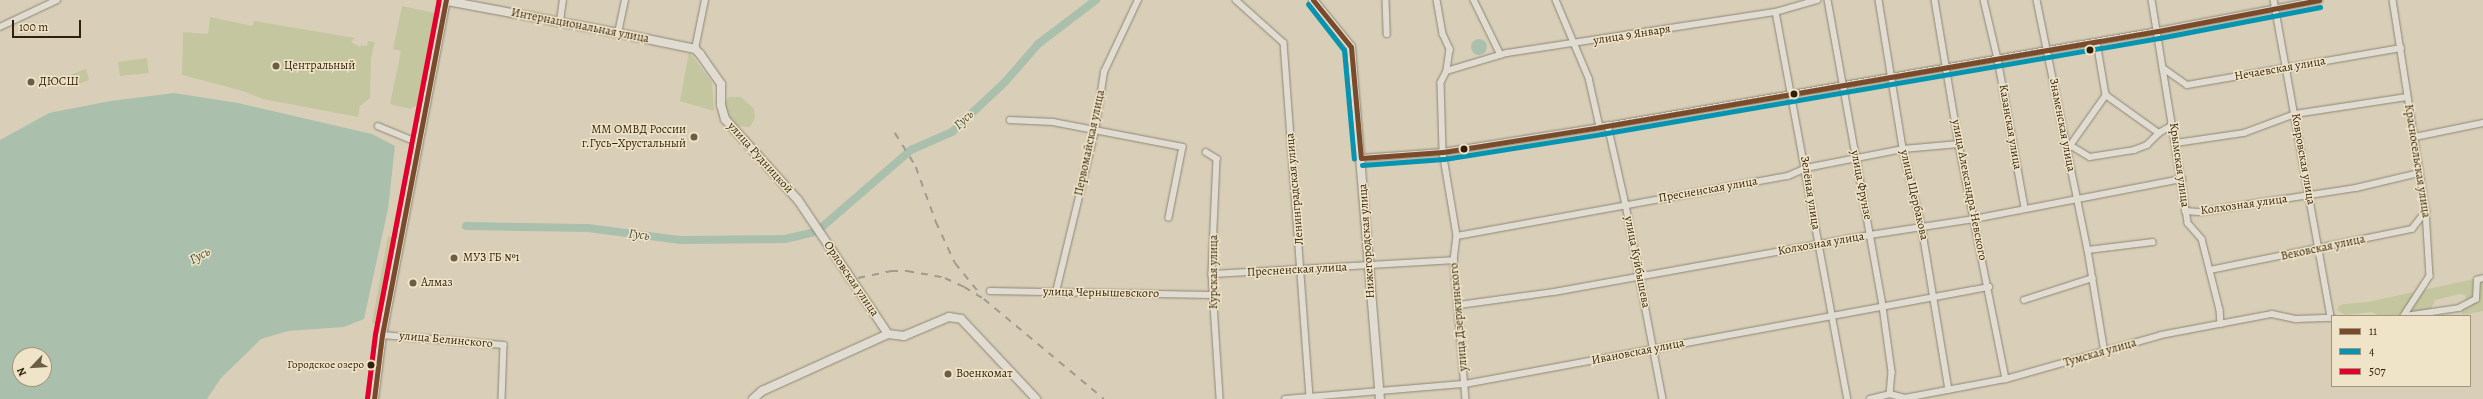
<!DOCTYPE html>
<meta charset="utf-8">
<style>
body{margin:0}
#map{position:relative;width:2483px;height:399px;overflow:hidden;background:#d9cfb8;font-family:Alegreya,serif}
div>[style]{position:absolute}
.green>*{inset:0;background:#c4c69f}
.water>*{inset:0;background:#aac0ac}
.round{border-radius:50%}
.river>*{height:8px;margin:-4px;padding:0 4px;transform-origin:4px;border-radius:4px;background:#aac0ac}
.roads{filter:drop-shadow(0 0 1px #8d8575) drop-shadow(0 0 1px #8d8575)}
.street>*{height:5.5px;margin:-2.75px;padding:0 2.75px;transform-origin:2.75px;border-radius:2.75px;background:#e1dcd1}
.secondary>*{height:8px;margin:-4px;padding:0 4px;transform-origin:4px;border-radius:4px;background:#e1dcd1}
.rail>*{height:1.5px;margin-top:-0.75px;transform-origin:0;background:repeating-linear-gradient(90deg,#a09a8f 0 7px,transparent 0 14px)}
.bus-1>*{height:5px;margin:-2.5px;padding:0 2.5px;transform-origin:2.5px;border-radius:2.5px;background:#7a4b2a}
.bus-2>*{height:5px;margin:-2.5px;padding:0 2.5px;transform-origin:2.5px;border-radius:2.5px;background:#0794b0}
.bus-3>*{height:5px;margin:-2.5px;padding:0 2.5px;transform-origin:2.5px;border-radius:2.5px;background:#e4002b}
.dots>*{width:11px;height:11px;translate:-50% -50%;box-sizing:border-box;border:2px solid #efe4c8;border-radius:50%}
span{translate:-50% -50%;white-space:nowrap;text-align:center;line-height:1.15;-webkit-text-stroke:3px #efe4c8;paint-order:stroke}
.bus-label{font-size:11px;color:#311f07}
.right{translate:-100% -50%;text-align:right}
.street-label{font-size:12px;color:#311f07}
.poi-label{font-size:12px;color:#311f07}
.left{translate:0 -50%;text-align:left}
.water-label{font-size:13px;color:#4f4d37;font-style:italic}
.legend{position:absolute;left:2331px;top:315px;width:140px;height:72px;box-sizing:border-box;background:#efe4c8;border:1px solid #a3957b;margin:0;padding:5px 7px;list-style:none;font-size:12px;color:#311f07}
.legend li{display:flex;align-items:center;gap:8px;height:20px}
.legend b{width:20px;border:1px solid #a3957b}
.north{position:absolute;left:12px;top:347px;width:40px;height:40px;box-sizing:border-box;background:#efe4c8;border:1px solid #a3957b;border-radius:50%;rotate:245deg;font-size:11px;font-weight:700;line-height:16px;text-align:center;color:#311f07}
.north::after{content:'';display:block;margin:auto;width:14px;height:18px;background:#6c5d45;clip-path:polygon(50% 0,100% 100%,50% 72%,0 100%)}
.scale{position:absolute;left:12px;top:20px;width:69px;height:18px;box-sizing:border-box;border:2px solid #311f07;border-top:0;padding-left:5px;font-size:12px;line-height:14px;white-space:nowrap;color:#311f07;-webkit-text-stroke:3px #efe4c8;paint-order:stroke}
</style>
<div id="map">
<div class="green">
<i style="clip-path:polygon(402px 6px,435px 13px,417px 105px,410px 109px,390px 104px,401px 51px,393px 49px)"></i>
<i style="clip-path:polygon(210px 17px,252px 26px,254px 21px,355px 38px,351px 42px,360px 47px,361px 45px,367px 46px,368px 41px,375px 42px,371px 58px,370px 98px,360px 106px,358px 117px,263px 99px,243px 91px,182px 75px,183px 32px,208px 34px)"></i>
<i style="clip-path:polygon(689px 52px,712px 82px,714px 111px,680px 101px)"></i>
<i style="clip-path:polygon(147px 58px,149px 73px,120px 76px,118px 62px)"></i>
<i style="clip-path:polygon(86px 69px,89px 80px,73px 86px,70px 75px)"></i>
<i style="clip-path:polygon(729px 97px,741px 97px,754px 109px,755px 118px,750px 127px,736px 126px,726px 110px,726px 101px)"></i>
<i style="clip-path:polygon(388px 236px,392px 237px,379px 324px,372px 323px)"></i>
<i style="clip-path:polygon(2483px 277px,2483px 311px,2463px 315px,2461px 309px,2466px 299px,2465px 295px,2460px 294px,2435px 300px,2428px 316px,2380px 316px,2372px 312px,2345px 315px,2337px 310px,2339px 306px,2343px 304px,2368px 302px)"></i>
</div>
<div class="water">
<i class="round" style="left:1471px;top:39px;width:16px;height:16px"></i>
<i style="clip-path:polygon(evenodd,174px 93px,238px 103px,372px 134px,395px 146px,388px 209px,364px 319px,344px 327px,288px 331px,261px 339px,221px 378px,207px 399px,0 399px,0 140px,49px 113px,110px 101px,174px 93px,20px 355px,44px 355px,44px 379px,20px 379px,20px 355px)"></i>
</div>
<div class="river">
<i style="left:466px;top:226px;width:122px;rotate:0.9deg"></i>
<i style="left:588px;top:228px;width:94px;rotate:7.4deg"></i>
<i style="left:681px;top:240px;width:104px;rotate:-0.6deg"></i>
<i style="left:785px;top:239px;width:28px;rotate:-13deg"></i>
<i style="left:822px;top:227px;width:118px;rotate:-40.9deg"></i>
<i style="left:911px;top:150px;width:45px;rotate:-23.7deg"></i>
<i style="left:952px;top:132px;width:73px;rotate:-43.3deg"></i>
<i style="left:1005px;top:82px;width:50px;rotate:-49deg"></i>
<i style="left:1038px;top:44px;width:73px;rotate:-37.2deg"></i>
</div>
<div class="roads">
<div class="street">
<i style="left:1236px;top:0;width:64px;rotate:41.9deg"></i>
<i style="left:1284px;top:43px;width:357px;rotate:85.8deg"></i>
<i style="left:1386px;top:0;width:34px;rotate:88deg"></i>
<i style="left:1437px;top:0;width:35px;rotate:80deg"></i>
<i style="left:1443px;top:34px;width:17px;rotate:65deg"></i>
<i style="left:1450px;top:49px;width:22px;rotate:98deg"></i>
<i style="left:1447px;top:71px;width:13px;rotate:117deg"></i>
<i style="left:1441px;top:83px;width:69px;rotate:88.3deg"></i>
<i style="left:1443px;top:152px;width:85px;rotate:80.5deg"></i>
<i style="left:1457px;top:236px;width:24px;rotate:97deg"></i>
<i style="left:1454px;top:260px;width:140px;rotate:85.1deg"></i>
<i style="left:1474px;top:0;width:61px;rotate:63.9deg"></i>
<i style="left:1556px;top:0;width:85px;rotate:67.1deg"></i>
<i style="left:1589px;top:78px;width:50px;rotate:77.3deg"></i>
<i style="left:1828px;top:0;width:312px;rotate:79.8deg"></i>
<i style="left:1883px;top:307px;width:66px;rotate:82.1deg"></i>
<i style="left:1892px;top:372px;width:22px;rotate:95deg"></i>
<i style="left:1879px;top:0;width:151px;rotate:80.8deg"></i>
<i style="left:1903px;top:149px;width:80px;rotate:76.3deg"></i>
<i style="left:1922px;top:227px;width:165px;rotate:80.6deg"></i>
<i style="left:1935px;top:0;width:146px;rotate:80.5deg"></i>
<i style="left:1959px;top:144px;width:240px;rotate:78.7deg"></i>
<i style="left:1984px;top:0;width:61px;rotate:76.7deg"></i>
<i style="left:1998px;top:59px;width:151px;rotate:79.7deg"></i>
<i style="left:2037px;top:0;width:255px;rotate:78.5deg"></i>
<i style="left:2088px;top:250px;width:104px;rotate:80.6deg"></i>
<i style="left:2152px;top:0;width:226px;rotate:80.8deg"></i>
<i style="left:2188px;top:223px;width:21px;rotate:49deg"></i>
<i style="left:2202px;top:239px;width:73px;rotate:75.8deg"></i>
<i style="left:2220px;top:310px;width:14px;rotate:86deg"></i>
<i style="left:2274px;top:0;width:323px;rotate:79.8deg"></i>
<i style="left:2393px;top:0;width:214px;rotate:81.1deg"></i>
<i style="left:2426px;top:211px;width:65px;rotate:86.5deg"></i>
<i style="left:2430px;top:276px;width:48px;rotate:123deg"></i>
<i style="left:1776px;top:12px;width:394px;rotate:79.5deg"></i>
<i style="left:560px;top:21px;width:21px;rotate:-82deg"></i>
<i style="left:0;top:27px;width:63px;rotate:-25.3deg"></i>
<i style="left:618px;top:33px;width:34px;rotate:-78deg"></i>
<i style="left:2097px;top:42px;width:54px;rotate:80.4deg"></i>
<i style="left:2106px;top:95px;width:65px;rotate:35.6deg"></i>
<i style="left:695px;top:49px;width:50px;rotate:-78.5deg"></i>
<i style="left:2163px;top:68px;width:29px;rotate:35deg"></i>
<i style="left:2187px;top:85px;width:217px;rotate:-9.8deg"></i>
<i style="left:1447px;top:71px;width:63px;rotate:-16.7deg"></i>
<i style="left:1507px;top:53px;width:272px;rotate:-8.7deg"></i>
<i style="left:1776px;top:12px;width:43px;rotate:-16.3deg"></i>
<i style="left:1010px;top:120px;width:43px;rotate:2.7deg"></i>
<i style="left:1053px;top:122px;width:132px;rotate:10.9deg"></i>
<i style="left:1183px;top:147px;width:72px;rotate:101.2deg"></i>
<i style="left:1608px;top:125px;width:82px;rotate:77.3deg"></i>
<i style="left:1626px;top:205px;width:197px;rotate:79.2deg"></i>
<i style="left:378px;top:126px;width:44px;rotate:22.5deg"></i>
<i style="left:2415px;top:137px;width:69px;rotate:-11.6deg"></i>
<i style="left:2176px;top:143px;width:69px;rotate:-8.4deg"></i>
<i style="left:2244px;top:133px;width:54px;rotate:-20.4deg"></i>
<i style="left:2295px;top:114px;width:113px;rotate:-8.6deg"></i>
<i style="left:2070px;top:145px;width:23px;rotate:31deg"></i>
<i style="left:2090px;top:157px;width:45px;rotate:-9deg"></i>
<i style="left:2134px;top:150px;width:14px;rotate:-21deg"></i>
<i style="left:2147px;top:145px;width:17px;rotate:-45deg"></i>
<i style="left:2159px;top:133px;width:16px;rotate:-30deg"></i>
<i style="left:2069px;top:147px;width:64px;rotate:-54.6deg"></i>
<i style="left:1206px;top:152px;width:13px;rotate:32deg"></i>
<i style="left:1217px;top:159px;width:115px;rotate:92.5deg"></i>
<i style="left:1212px;top:274px;width:125px;rotate:86.3deg"></i>
<i style="left:1361px;top:158px;width:82px;rotate:-4.2deg"></i>
<i style="left:1443px;top:152px;width:159px;rotate:-9deg"></i>
<i style="left:1600px;top:127px;width:566px;rotate:-9.76deg"></i>
<i style="left:2158px;top:31px;width:164px;rotate:-10.9deg"></i>
<i style="left:2185px;top:211px;width:14px;rotate:4deg"></i>
<i style="left:2199px;top:212px;width:159px;rotate:-8.7deg"></i>
<i style="left:2356px;top:188px;width:65px;rotate:-13.4deg"></i>
<i style="left:1457px;top:236px;width:336px;rotate:-10.3deg"></i>
<i style="left:1788px;top:176px;width:20px;rotate:-24deg"></i>
<i style="left:1806px;top:168px;width:99px;rotate:-11.1deg"></i>
<i style="left:1903px;top:149px;width:56px;rotate:-5.1deg"></i>
<i style="left:2088px;top:250px;width:65px;rotate:-7deg"></i>
<i style="left:2210px;top:270px;width:206px;rotate:-11.5deg"></i>
<i style="left:2412px;top:229px;width:23px;rotate:-52deg"></i>
<i style="left:1212px;top:274px;width:242px;rotate:-3.3deg"></i>
<i style="left:990px;top:291px;width:222px;rotate:1deg"></i>
<i style="left:1056px;top:292px;width:166px;rotate:-76.4deg"></i>
<i style="left:1095px;top:131px;width:60px;rotate:-81.3deg"></i>
<i style="left:1104px;top:72px;width:80px;rotate:-64.7deg"></i>
<i style="left:2024px;top:300px;width:72px;rotate:-17.7deg"></i>
<i style="left:1459px;top:305px;width:96px;rotate:-7.8deg"></i>
<i style="left:1554px;top:292px;width:321px;rotate:-10.2deg"></i>
<i style="left:1870px;top:235px;width:105px;rotate:-8.7deg"></i>
<i style="left:1974px;top:219px;width:212px;rotate:-10.9deg"></i>
<i style="left:2405px;top:316px;width:55px;rotate:-8.4deg"></i>
<i style="left:2459px;top:308px;width:19px;rotate:-28deg"></i>
<i style="left:2476px;top:299px;width:19px;rotate:-87deg"></i>
<i style="left:2477px;top:280px;width:6px;rotate:-18deg"></i>
<i style="left:382px;top:335px;width:122px;rotate:4.7deg"></i>
<i style="left:504px;top:345px;width:54px;rotate:92.1deg"></i>
<i style="left:1285px;top:399px;width:181px;rotate:-4.8deg"></i>
<i style="left:1465px;top:384px;width:533px;rotate:-10.49deg"></i>
<i style="left:1870px;top:399px;width:21px;rotate:-14deg"></i>
<i style="left:1890px;top:394px;width:16px;rotate:15deg"></i>
<i style="left:1905px;top:398px;width:103px;rotate:-10.7deg"></i>
<i style="left:2006px;top:379px;width:161px;rotate:-15.8deg"></i>
<i style="left:2161px;top:335px;width:113px;rotate:-10.7deg"></i>
<i style="left:2272px;top:314px;width:25px;rotate:12deg"></i>
<i style="left:2296px;top:319px;width:36px;rotate:-2deg"></i>
</div>
<div class="secondary">
<i style="left:442px;top:0;width:179px;rotate:10.6deg"></i>
<i style="left:618px;top:33px;width:79px;rotate:11.7deg"></i>
<i style="left:695px;top:49px;width:7px;rotate:45deg"></i>
<i style="left:700px;top:54px;width:37px;rotate:55deg"></i>
<i style="left:721px;top:84px;width:21px;rotate:90deg"></i>
<i style="left:721px;top:105px;width:15px;rotate:74deg"></i>
<i style="left:725px;top:119px;width:109px;rotate:48deg"></i>
<i style="left:798px;top:200px;width:161px;rotate:56.1deg"></i>
<i style="left:1313px;top:0;width:60px;rotate:51deg"></i>
<i style="left:1351px;top:47px;width:353px;rotate:85.3deg"></i>
<i style="left:888px;top:334px;width:16px;rotate:7deg"></i>
<i style="left:904px;top:336px;width:49px;rotate:-22.9deg"></i>
<i style="left:949px;top:317px;width:12px;rotate:9deg"></i>
<i style="left:961px;top:319px;width:110px;rotate:46.8deg"></i>
<i style="left:374px;top:399px;width:64px;rotate:-82.9deg"></i>
<i style="left:382px;top:335px;width:341px;rotate:-79.2deg"></i>
<i style="left:753px;top:399px;width:12px;rotate:-42deg"></i>
<i style="left:762px;top:391px;width:138px;rotate:-24.3deg"></i>
</div>
</div>
<div class="rail">
<i style="left:895px;top:133px;width:40px;rotate:58deg"></i>
<i style="left:916px;top:167px;width:59px;rotate:70deg"></i>
<i style="left:936px;top:222px;width:45px;rotate:65.1deg"></i>
<i style="left:955px;top:263px;width:40px;rotate:51deg"></i>
<i style="left:858px;top:278px;width:34px;rotate:-12deg"></i>
<i style="left:891px;top:271px;width:16px"></i>
<i style="left:907px;top:271px;width:39px;rotate:10deg"></i>
<i style="left:945px;top:278px;width:21px;rotate:25deg"></i>
<i style="left:964px;top:287px;width:23px;rotate:31deg"></i>
<i style="left:984px;top:299px;width:156px;rotate:39.8deg"></i>
</div>
<div class="bus-1">
<i style="left:1313px;top:0;width:60px;rotate:51deg"></i>
<i style="left:1351px;top:47px;width:111px;rotate:84.9deg"></i>
<i style="left:1361px;top:158px;width:82px;rotate:-4.2deg"></i>
<i style="left:1443px;top:152px;width:159px;rotate:-9deg"></i>
<i style="left:1600px;top:127px;width:566px;rotate:-9.76deg"></i>
<i style="left:2158px;top:31px;width:164px;rotate:-10.9deg"></i>
<i style="left:374px;top:399px;width:64px;rotate:-82.9deg"></i>
<i style="left:382px;top:335px;width:341px;rotate:-79.2deg"></i>
</div>
<div class="bus-2">
<i style="left:1308px;top:4px;width:58px;rotate:52deg"></i>
<i style="left:1344px;top:50px;width:109px;rotate:84.8deg"></i>
<i style="left:1362px;top:165px;width:82px;rotate:-4.2deg"></i>
<i style="left:1444px;top:159px;width:159px;rotate:-9deg"></i>
<i style="left:1601px;top:134px;width:566px;rotate:-9.76deg"></i>
<i style="left:2159px;top:38px;width:164px;rotate:-10.9deg"></i>
</div>
<div class="bus-3">
<i style="left:367px;top:398px;width:64px;rotate:-82.9deg"></i>
<i style="left:375px;top:334px;width:340px;rotate:-79.2deg"></i>
</div>
<div class="dots">
<i style="left:2090px;top:50px;background:#311f07"></i>
<i style="left:276px;top:66px;background:#6c5d45"></i>
<i style="left:31px;top:82px;background:#6c5d45"></i>
<i style="left:1794px;top:94px;background:#311f07"></i>
<i style="left:694px;top:137px;background:#6c5d45"></i>
<i style="left:1464px;top:149px;background:#311f07"></i>
<i style="left:454px;top:258px;background:#6c5d45"></i>
<i style="left:413px;top:283px;background:#6c5d45"></i>
<i style="left:371px;top:365px;background:#311f07"></i>
<i style="left:948px;top:374px;background:#6c5d45"></i>
</div>
<div class="bus-label">
<span class="right" style="left:364px;top:365px">Городское озеро</span>
</div>
<div class="street-label">
<span style="left:580px;top:26px;rotate:11deg">Интернациональная улица</span>
<span style="left:1632px;top:35px;rotate:-9deg">улица 9 Января</span>
<span style="left:2280px;top:69px;rotate:-10deg">Нечаевская улица</span>
<span style="left:2062px;top:125px;rotate:79deg">Знаменская улица</span>
<span style="left:2010px;top:127px;rotate:80deg">Казанская улица</span>
<span style="left:1090px;top:143px;rotate:-78deg">Первомайская улица</span>
<span style="left:760px;top:158px;rotate:48deg">улица Рудницкой</span>
<span style="left:2303px;top:159px;rotate:80deg">Ковровская улица</span>
<span style="left:2417px;top:161px;rotate:81deg">Красносельская улица</span>
<span style="left:2179px;top:165px;rotate:82deg">Крымская улица</span>
<span style="left:1861px;top:185px;rotate:79deg">улица Фрунзе</span>
<span style="left:1295px;top:189px;rotate:-95deg">Ленинградская улица</span>
<span style="left:1708px;top:190px;rotate:-10deg">Пресненская улица</span>
<span style="left:1969px;top:190px;rotate:79deg">улица Александра Невского</span>
<span style="left:1810px;top:193px;rotate:81deg">Зелёная улица</span>
<span style="left:1914px;top:195px;rotate:77deg">улица Щербакова</span>
<span style="left:2244px;top:205px;rotate:-8deg">Колхозная улица</span>
<span style="left:1367px;top:241px;rotate:-94deg">Нижегородская улица</span>
<span style="left:1821px;top:244px;rotate:-10deg">Колхозная улица</span>
<span style="left:2323px;top:248px;rotate:-12deg">Вековская улица</span>
<span style="left:1637px;top:262px;rotate:79deg">улица Куйбышева</span>
<span style="left:1297px;top:270px;rotate:-3deg">Пресненская улица</span>
<span style="left:1214px;top:272px;rotate:-90deg">Курская улица</span>
<span style="left:851px;top:279px;rotate:56deg">Орловская улица</span>
<span style="left:1101px;top:293px;rotate:1deg">улица Чернышевского</span>
<span style="left:1459px;top:317px;rotate:-95deg">улица Дзержинского</span>
<span style="left:446px;top:340px;rotate:5deg">улица Белинского</span>
<span style="left:1638px;top:352px;rotate:-11deg">Ивановская улица</span>
<span style="left:2100px;top:353px;rotate:-16deg">Тумская улица</span>
</div>
<div class="poi-label">
<span class="left" style="left:284px;top:66px">Центральный</span>
<span class="left" style="left:39px;top:82px">ДЮСШ</span>
<span class="right" style="left:686px;top:137px">ММ ОМВД России<br>г.Гусь–Хрустальный</span>
<span class="left" style="left:463px;top:258px">МУЗ ГБ №1</span>
<span class="left" style="left:421px;top:283px">Алмаз</span>
<span class="left" style="left:956px;top:374px">Военкомат</span>
</div>
<div class="water-label">
<span style="left:964px;top:120px;rotate:-44deg">Гусь</span>
<span style="left:639px;top:235px;rotate:7deg">Гусь</span>
<span style="left:200px;top:256px;rotate:-28deg">Гусь</span>
</div>
<ul class="legend">
<li><b style="height:5px;background:#7a4b2a"></b>11</li>
<li><b style="height:5px;background:#0794b0"></b>4</li>
<li><b style="height:5px;background:#e4002b"></b>507</li>
</ul>
<div class="north">N</div>
<div class="scale">100 m</div>
</div>
